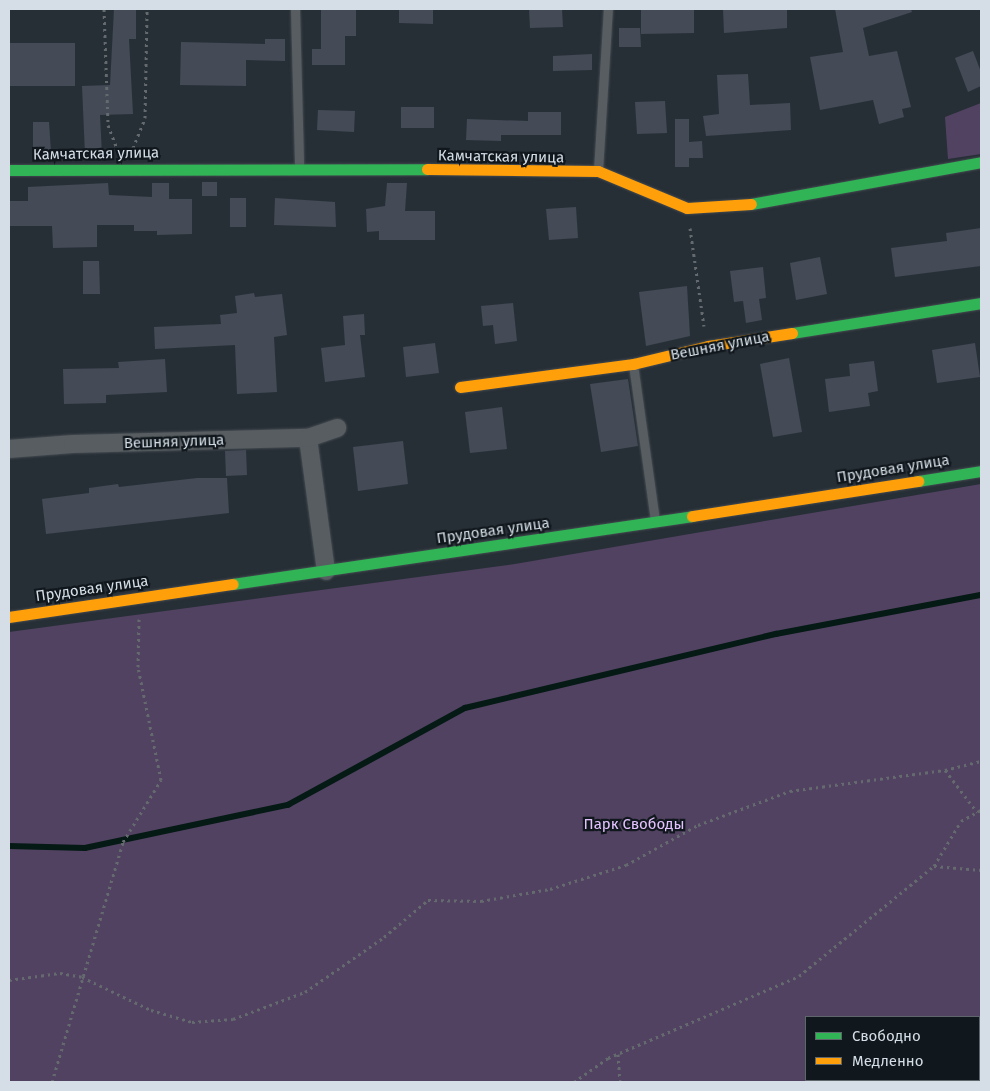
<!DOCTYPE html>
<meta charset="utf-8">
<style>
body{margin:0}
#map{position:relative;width:990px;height:1091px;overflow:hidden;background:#272f36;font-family:"Fira Sans",sans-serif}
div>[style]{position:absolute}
.green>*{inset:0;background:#524262}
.stream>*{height:5.5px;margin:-2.75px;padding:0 2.75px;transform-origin:2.75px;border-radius:2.75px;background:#051a15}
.building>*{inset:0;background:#444a56}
.path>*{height:3px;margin-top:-1.5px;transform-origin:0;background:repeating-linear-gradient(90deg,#646a6e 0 2.5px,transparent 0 6.5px)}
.roads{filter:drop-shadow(0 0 1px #444b51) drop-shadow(0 0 1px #444b51)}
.lane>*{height:9px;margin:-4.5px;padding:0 4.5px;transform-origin:4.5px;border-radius:4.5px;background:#575d61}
.street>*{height:18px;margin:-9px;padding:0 9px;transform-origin:9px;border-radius:9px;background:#575d61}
.fast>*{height:11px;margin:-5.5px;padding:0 5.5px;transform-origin:5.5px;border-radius:5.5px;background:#30b455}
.slow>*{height:11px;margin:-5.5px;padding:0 5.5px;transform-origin:5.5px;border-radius:5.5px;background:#ff9f0a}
span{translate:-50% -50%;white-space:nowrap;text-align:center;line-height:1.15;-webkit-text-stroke:4.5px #11181d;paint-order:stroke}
.street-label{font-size:15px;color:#d5dee6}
.park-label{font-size:15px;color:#e4c2ff}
.frame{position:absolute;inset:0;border:10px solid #d5dee6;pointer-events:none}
.legend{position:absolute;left:805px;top:1016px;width:175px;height:65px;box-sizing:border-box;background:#11181d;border:1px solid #5f676d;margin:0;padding:6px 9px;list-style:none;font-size:15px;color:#d5dee6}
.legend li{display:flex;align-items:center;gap:10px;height:25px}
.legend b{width:25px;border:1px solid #5f676d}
</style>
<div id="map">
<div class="green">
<i style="clip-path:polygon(981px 103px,981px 154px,948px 159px,945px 117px)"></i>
<i style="clip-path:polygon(evenodd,981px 484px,981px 1082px,9px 1082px,9px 632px,515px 564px,981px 484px,806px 1017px,979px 1017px,979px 1080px,806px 1080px,806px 1017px)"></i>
</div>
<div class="stream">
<i style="left:9px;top:846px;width:76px;rotate:1.5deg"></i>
<i style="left:85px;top:848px;width:208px;rotate:-12deg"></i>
<i style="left:288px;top:805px;width:202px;rotate:-28.7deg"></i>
<i style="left:465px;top:708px;width:320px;rotate:-13.4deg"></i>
<i style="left:776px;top:634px;width:209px;rotate:-10.8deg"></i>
</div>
<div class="building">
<i style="clip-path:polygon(114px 9px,136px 9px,136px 39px,129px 39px,133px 114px,100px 115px,102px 155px,85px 155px,82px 86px,110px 85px)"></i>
<i style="clip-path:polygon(321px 9px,356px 9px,356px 36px,345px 36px,345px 65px,312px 65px,312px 49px,321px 49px)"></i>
<i style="clip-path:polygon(399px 9px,433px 9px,433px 24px,399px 23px)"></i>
<i style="clip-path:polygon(529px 9px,562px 9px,563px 27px,530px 28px)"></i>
<i style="clip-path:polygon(641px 9px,694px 9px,694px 33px,641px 34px)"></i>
<i style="clip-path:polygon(723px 9px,787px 9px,787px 28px,724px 33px)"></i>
<i style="clip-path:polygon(835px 9px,911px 9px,912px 12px,863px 28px,869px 56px,897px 51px,911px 107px,902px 109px,904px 117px,879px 124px,873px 100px,820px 110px,810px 57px,843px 52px)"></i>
<i style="clip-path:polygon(619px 28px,640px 28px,641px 47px,619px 47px)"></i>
<i style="clip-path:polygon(265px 39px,285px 39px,285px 61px,246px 60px,246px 86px,180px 85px,181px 42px,265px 44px)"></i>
<i style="clip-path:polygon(9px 43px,75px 43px,75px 86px,9px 86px)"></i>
<i style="clip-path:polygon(973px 51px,981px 72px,981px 86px,968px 92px,955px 58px)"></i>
<i style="clip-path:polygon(592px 54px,592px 70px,553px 71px,553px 56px)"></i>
<i style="clip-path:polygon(748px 74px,750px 105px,790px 103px,791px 130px,706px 136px,703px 116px,719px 114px,717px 75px)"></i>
<i style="clip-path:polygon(665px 101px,667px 133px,637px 134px,635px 102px)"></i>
<i style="clip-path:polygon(401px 107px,434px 107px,434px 128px,401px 128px)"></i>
<i style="clip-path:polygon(318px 110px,355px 111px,354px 132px,317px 130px)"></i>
<i style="clip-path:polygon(528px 112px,561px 112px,561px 135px,501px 135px,501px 141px,466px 140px,467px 119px,528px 121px)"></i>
<i style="clip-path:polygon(675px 119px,689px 119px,689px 142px,702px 141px,703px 158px,689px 158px,689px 167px,675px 167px)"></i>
<i style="clip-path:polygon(33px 122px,49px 122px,51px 152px,33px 153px)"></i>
<i style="clip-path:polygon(202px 182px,217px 182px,217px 196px,202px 196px)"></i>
<i style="clip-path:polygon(108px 183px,109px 195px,152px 197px,152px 183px,169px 183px,169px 199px,192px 199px,192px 234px,157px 235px,157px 231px,134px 231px,134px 225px,97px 225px,97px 247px,53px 248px,52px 226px,9px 226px,9px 201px,28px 201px,28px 187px)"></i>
<i style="clip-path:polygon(387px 183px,407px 183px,405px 211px,435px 211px,435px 240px,379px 240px,379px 231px,367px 232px,366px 209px,385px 206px)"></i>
<i style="clip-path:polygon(230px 198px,246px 198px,246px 227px,230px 227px)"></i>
<i style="clip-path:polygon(275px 198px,335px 202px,336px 227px,274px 225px)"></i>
<i style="clip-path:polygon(576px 207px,578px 238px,549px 240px,546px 209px)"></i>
<i style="clip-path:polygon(981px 228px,981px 266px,895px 277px,891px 248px,947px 241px,946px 233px)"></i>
<i style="clip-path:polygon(820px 257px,827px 294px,796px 300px,790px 263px)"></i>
<i style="clip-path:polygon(83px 261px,99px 261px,100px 294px,83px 294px)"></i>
<i style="clip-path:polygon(763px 267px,766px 298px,759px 299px,762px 320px,746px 323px,743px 301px,734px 302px,730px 271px)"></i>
<i style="clip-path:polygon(687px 286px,690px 336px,646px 346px,639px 292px)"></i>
<i style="clip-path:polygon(254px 293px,255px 297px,282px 294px,287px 335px,274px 337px,277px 392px,237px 394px,235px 345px,155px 349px,154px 327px,221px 324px,220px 315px,237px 313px,235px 296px)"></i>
<i style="clip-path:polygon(513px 303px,517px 341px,495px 344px,493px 325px,483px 326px,481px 306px)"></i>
<i style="clip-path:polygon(364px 314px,365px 335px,360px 335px,365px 377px,325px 382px,321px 348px,345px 345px,343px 316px)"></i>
<i style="clip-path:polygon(435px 343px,439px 373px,406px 377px,403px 347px)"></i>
<i style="clip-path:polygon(975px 343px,980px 377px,937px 383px,932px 350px)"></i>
<i style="clip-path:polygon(789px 358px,802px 432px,773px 437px,760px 364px)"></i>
<i style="clip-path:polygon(165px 359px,167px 392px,106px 395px,106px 403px,64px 404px,63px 369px,119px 368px,118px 362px)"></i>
<i style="clip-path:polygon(874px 361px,878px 391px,868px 393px,870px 406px,829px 412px,825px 379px,850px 376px,849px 364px)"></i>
<i style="clip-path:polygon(628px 379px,638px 446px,601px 452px,590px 384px)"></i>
<i style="clip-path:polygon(502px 407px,507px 449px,470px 453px,465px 412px)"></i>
<i style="clip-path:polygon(403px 441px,408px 484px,358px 491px,353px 447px)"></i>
<i style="clip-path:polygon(246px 450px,247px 475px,226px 476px,225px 451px)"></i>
<i style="clip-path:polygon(197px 478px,227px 478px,229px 513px,46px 534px,42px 499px,89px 493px,89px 488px,118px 484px,119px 487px)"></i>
</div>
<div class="path">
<i style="left:104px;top:9px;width:116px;rotate:88deg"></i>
<i style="left:108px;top:125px;width:26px;rotate:69deg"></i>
<i style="left:133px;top:148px;width:32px;rotate:-68deg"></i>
<i style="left:145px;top:118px;width:109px;rotate:-88.9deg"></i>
<i style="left:690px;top:228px;width:99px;rotate:81.9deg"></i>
<i style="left:945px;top:770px;width:37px;rotate:-14deg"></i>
<i style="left:934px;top:866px;width:47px;rotate:4.9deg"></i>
<i style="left:9px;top:980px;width:51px;rotate:-7.8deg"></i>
<i style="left:60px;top:973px;width:22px;rotate:10deg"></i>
<i style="left:82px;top:977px;width:76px;rotate:25.6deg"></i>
<i style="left:151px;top:1010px;width:43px;rotate:16.3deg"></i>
<i style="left:192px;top:1022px;width:41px;rotate:-4.2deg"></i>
<i style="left:233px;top:1019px;width:77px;rotate:-20.6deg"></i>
<i style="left:305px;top:992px;width:96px;rotate:-34.8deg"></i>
<i style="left:384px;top:937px;width:57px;rotate:-40.1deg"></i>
<i style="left:428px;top:900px;width:53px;rotate:1.1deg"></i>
<i style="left:481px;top:901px;width:70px;rotate:-9.9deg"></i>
<i style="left:550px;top:889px;width:80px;rotate:-17.5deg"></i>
<i style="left:626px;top:865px;width:82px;rotate:-29.1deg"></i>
<i style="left:698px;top:825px;width:98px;rotate:-20.3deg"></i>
<i style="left:790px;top:791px;width:156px;rotate:-7.7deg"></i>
<i style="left:945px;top:770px;width:53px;rotate:52.7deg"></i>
<i style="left:618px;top:1054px;width:28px;rotate:86deg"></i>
<i style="left:52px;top:1082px;width:250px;rotate:-73.5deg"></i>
<i style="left:123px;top:842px;width:73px;rotate:-58.5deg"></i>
<i style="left:161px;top:780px;width:115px;rotate:-101.5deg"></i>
<i style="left:138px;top:667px;width:48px;rotate:-88.8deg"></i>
<i style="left:574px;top:1082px;width:42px;rotate:-35.2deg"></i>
<i style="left:608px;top:1058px;width:208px;rotate:-23.2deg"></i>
<i style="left:799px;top:976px;width:174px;rotate:-39.2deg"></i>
<i style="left:934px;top:866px;width:52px;rotate:-59deg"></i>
<i style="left:961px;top:821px;width:23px;rotate:-29deg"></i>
</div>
<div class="roads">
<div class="lane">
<i style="left:295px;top:9px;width:157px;rotate:88.5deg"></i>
<i style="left:598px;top:171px;width:162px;rotate:-86.5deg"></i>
<i style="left:633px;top:364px;width:158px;rotate:82deg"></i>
</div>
<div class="street">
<i style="left:308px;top:438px;width:134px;rotate:82.3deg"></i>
<i style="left:9px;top:449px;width:64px;rotate:-4.5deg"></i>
<i style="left:73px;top:444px;width:235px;rotate:-1.5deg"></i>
<i style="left:308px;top:438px;width:31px;rotate:-19deg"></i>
</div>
<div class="fast">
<i style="left:9px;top:170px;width:418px;rotate:-0.1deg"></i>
<i style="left:751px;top:204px;width:234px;rotate:-10.3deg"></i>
<i style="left:792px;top:333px;width:191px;rotate:-9deg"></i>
<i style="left:918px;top:481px;width:64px;rotate:-9deg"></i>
<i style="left:233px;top:584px;width:464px;rotate:-8.4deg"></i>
</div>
<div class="slow">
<i style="left:427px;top:169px;width:171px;rotate:0.7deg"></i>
<i style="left:598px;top:171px;width:96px;rotate:22.6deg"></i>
<i style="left:687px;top:208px;width:64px;rotate:-3.6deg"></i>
<i style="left:460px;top:387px;width:175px;rotate:-7.6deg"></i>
<i style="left:633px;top:364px;width:77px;rotate:-13.5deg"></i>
<i style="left:708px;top:346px;width:85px;rotate:-8.8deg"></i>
<i style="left:692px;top:516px;width:229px;rotate:-8.8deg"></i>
<i style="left:9px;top:617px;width:226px;rotate:-8.4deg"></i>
</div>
</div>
<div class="street-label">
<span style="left:96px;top:154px;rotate:-1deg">Камчатская улица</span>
<span style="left:501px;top:157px;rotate:1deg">Камчатская улица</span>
<span style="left:720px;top:346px;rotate:-11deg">Вешняя улица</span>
<span style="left:174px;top:442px;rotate:-2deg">Вешняя улица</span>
<span style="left:893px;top:469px;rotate:-9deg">Прудовая улица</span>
<span style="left:493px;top:531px;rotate:-8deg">Прудовая улица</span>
<span style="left:92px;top:589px;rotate:-8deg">Прудовая улица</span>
</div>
<div class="park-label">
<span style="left:634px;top:825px">Парк Свободы</span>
</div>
<div class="frame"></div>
<ul class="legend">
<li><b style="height:6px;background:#30b455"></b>Свободно</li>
<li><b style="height:6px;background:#ff9f0a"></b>Медленно</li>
</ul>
</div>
